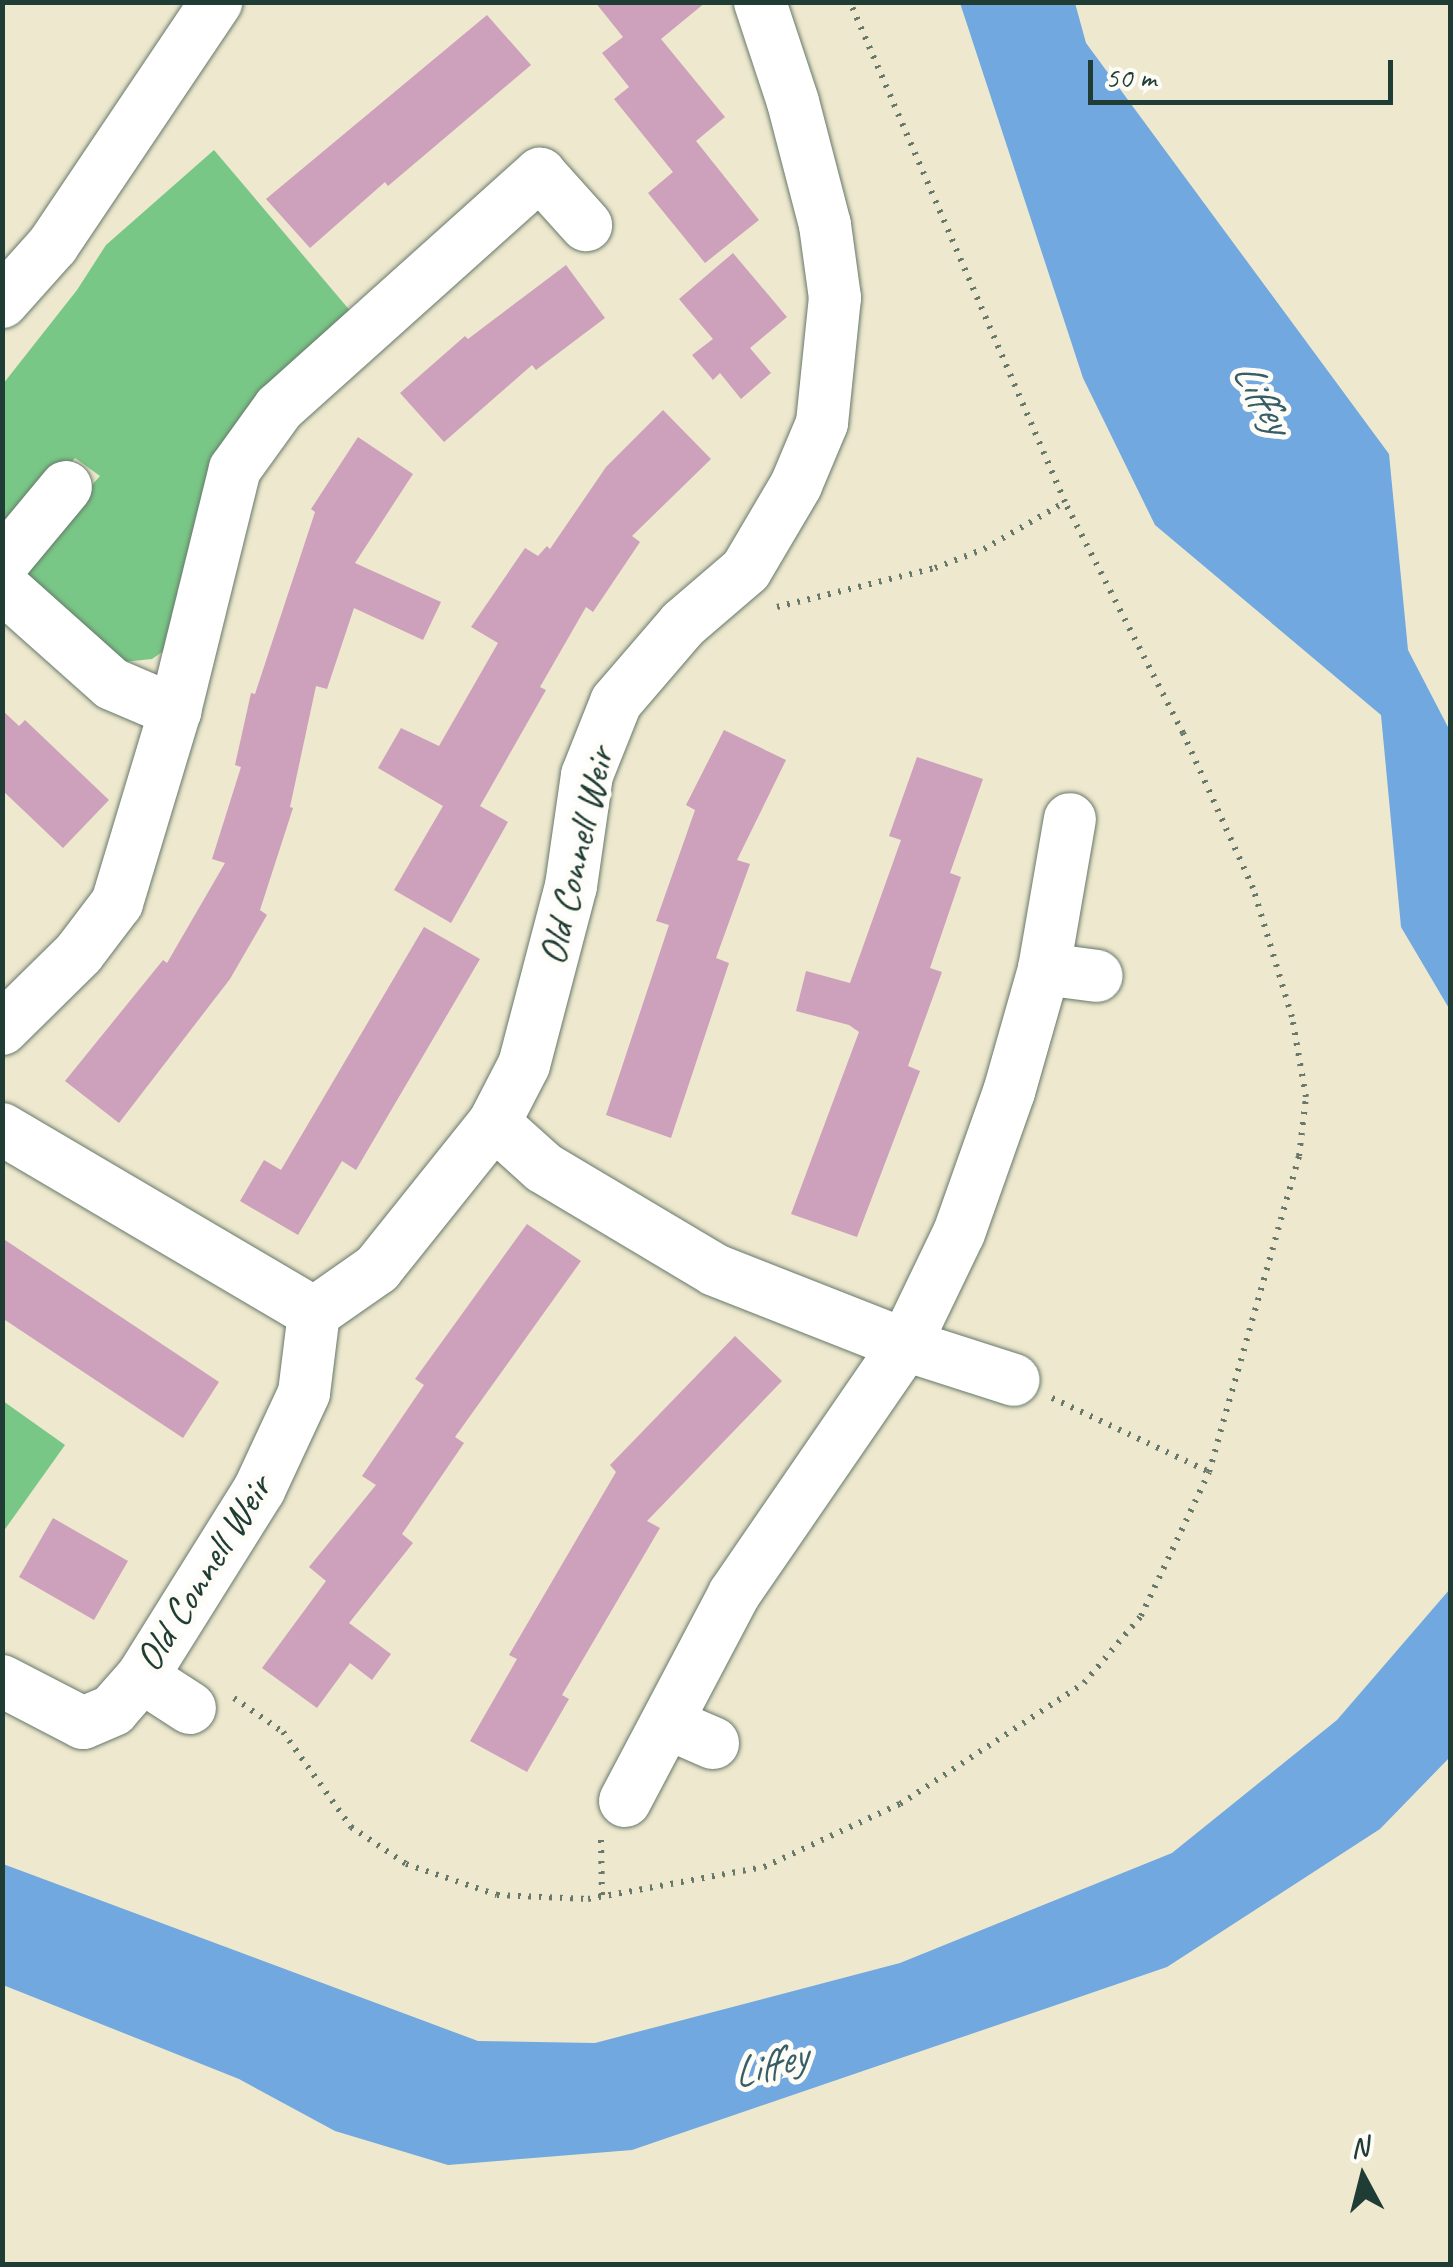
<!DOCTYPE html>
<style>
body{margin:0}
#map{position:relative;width:1453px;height:2267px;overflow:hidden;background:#ede8ce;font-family:Caveat,sans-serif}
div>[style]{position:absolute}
.green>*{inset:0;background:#79c787}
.water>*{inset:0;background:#70a8df}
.building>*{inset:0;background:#cda1bb}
.path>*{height:6px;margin-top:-3px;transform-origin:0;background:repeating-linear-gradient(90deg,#67796a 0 2.5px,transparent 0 10.5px)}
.roads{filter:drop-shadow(0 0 2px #67796a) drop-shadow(0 0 2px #67796a)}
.minor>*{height:52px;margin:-26px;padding:0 26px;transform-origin:26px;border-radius:26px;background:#fff}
span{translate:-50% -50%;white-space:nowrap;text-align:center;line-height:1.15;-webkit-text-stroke:10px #fdfcf7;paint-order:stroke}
.street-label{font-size:40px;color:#1f3d34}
.water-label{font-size:42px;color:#375d67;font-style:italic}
.frame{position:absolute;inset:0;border:5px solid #1f3d34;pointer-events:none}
.north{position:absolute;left:1313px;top:2127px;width:100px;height:100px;-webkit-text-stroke:8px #fdfcf7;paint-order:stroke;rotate:353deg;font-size:28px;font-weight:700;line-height:40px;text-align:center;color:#1f3d34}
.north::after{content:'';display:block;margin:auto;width:35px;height:45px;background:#1f3d34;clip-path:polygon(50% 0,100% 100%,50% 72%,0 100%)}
.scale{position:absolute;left:1088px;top:60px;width:305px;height:45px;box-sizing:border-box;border:5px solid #1f3d34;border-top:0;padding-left:12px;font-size:30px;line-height:35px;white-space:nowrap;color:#1f3d34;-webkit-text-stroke:8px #fdfcf7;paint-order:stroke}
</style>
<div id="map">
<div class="green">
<i style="clip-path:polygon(214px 150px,352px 313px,266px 395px,175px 643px,152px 659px,123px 662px,25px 585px,32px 551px,100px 476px,75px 458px,20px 521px,3px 523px,3px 384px,77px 290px,106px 245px)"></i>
<i style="clip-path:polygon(3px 1401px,65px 1445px,3px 1532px)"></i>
</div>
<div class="water">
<i style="clip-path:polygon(960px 3px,1075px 3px,1086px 43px,1389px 454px,1408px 650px,1450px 731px,1450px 1010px,1401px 927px,1381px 715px,1155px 525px,1083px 378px)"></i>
<i style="clip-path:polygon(1450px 1589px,1450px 1757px,1380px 1829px,1167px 1967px,632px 2150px,448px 2165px,335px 2131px,239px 2079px,3px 1985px,3px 1864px,478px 2041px,595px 2043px,900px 1963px,1172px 1853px,1337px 1720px)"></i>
</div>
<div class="building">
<i style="clip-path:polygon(595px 2px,706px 2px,661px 39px,725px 117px,696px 141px,759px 220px,705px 263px,648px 193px,673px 172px,614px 99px,629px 87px,602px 53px,623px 37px)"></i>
<i style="clip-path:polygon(487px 15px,531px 65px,388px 186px,385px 182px,310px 248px,266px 199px)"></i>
<i style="clip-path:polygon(733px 253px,787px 317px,750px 348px,771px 373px,741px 399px,720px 373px,713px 380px,692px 355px,713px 339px,679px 299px)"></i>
<i style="clip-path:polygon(566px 265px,605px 318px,536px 370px,532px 365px,444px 442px,400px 393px,465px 336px,468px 339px)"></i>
<i style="clip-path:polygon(663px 410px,711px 459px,632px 536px,640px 542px,593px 612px,586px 607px,540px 687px,546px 690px,480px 806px,508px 822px,451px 923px,394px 890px,443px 806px,378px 768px,401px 728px,439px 746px,498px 643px,471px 627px,525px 548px,538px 556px,547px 546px,550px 549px,606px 467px)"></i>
<i style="clip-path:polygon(358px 437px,413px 474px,355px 563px,441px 602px,423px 640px,354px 608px,327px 689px,316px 686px,290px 807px,293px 808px,260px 910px,267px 915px,230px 979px,119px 1123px,65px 1081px,163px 960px,167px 963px,225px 863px,212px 859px,241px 767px,235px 765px,251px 693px,255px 694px,315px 512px,311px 509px)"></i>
<i style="clip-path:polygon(2px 710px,19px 726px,25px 720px,109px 800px,63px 848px,2px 790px)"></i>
<i style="clip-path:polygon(724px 730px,786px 760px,737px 860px,750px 864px,716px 958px,729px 963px,671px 1138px,606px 1115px,669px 925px,656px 921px,695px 810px,686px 805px)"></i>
<i style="clip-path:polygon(917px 757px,983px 779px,950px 873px,961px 877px,930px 968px,942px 972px,908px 1066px,920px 1071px,857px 1237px,791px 1214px,859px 1032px,849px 1025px,796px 1011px,806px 971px,850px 983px,901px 840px,889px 836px)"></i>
<i style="clip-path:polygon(424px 927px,480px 959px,356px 1170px,342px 1161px,298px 1235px,240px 1201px,264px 1160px,281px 1170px)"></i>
<i style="clip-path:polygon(527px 1224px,581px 1261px,455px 1437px,464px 1443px,402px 1534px,413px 1543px,349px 1623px,391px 1654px,372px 1680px,350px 1663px,317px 1708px,262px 1668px,326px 1581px,309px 1567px,376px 1485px,362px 1476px,424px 1385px,415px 1379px)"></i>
<i style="clip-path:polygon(2px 1238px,219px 1382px,183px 1438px,2px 1318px)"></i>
<i style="clip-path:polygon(735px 1336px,782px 1381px,647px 1521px,660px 1528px,562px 1695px,569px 1699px,527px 1772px,470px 1741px,517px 1659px,509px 1655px,616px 1472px,610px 1465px)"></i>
<i style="clip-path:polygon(53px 1518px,128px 1561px,94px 1620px,19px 1577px)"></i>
</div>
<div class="path">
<i style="left:777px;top:607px;width:163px;rotate:-13.9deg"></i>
<i style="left:935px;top:568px;width:53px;rotate:-21.2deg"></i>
<i style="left:984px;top:549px;width:94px;rotate:-30.1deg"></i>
<i style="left:1052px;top:1398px;width:174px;rotate:25.2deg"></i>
<i style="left:234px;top:1698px;width:60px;rotate:34.8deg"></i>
<i style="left:283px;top:1732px;width:117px;rotate:54.4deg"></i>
<i style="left:351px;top:1827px;width:66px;rotate:33.9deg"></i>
<i style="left:406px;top:1864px;width:96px;rotate:18.8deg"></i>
<i style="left:497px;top:1895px;width:91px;rotate:2.5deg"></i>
<i style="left:588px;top:1899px;width:179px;rotate:-10.3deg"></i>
<i style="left:764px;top:1867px;width:150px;rotate:-24.9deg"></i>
<i style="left:900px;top:1804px;width:220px;rotate:-33.3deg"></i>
<i style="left:1084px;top:1683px;width:88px;rotate:-49.6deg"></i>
<i style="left:1141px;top:1616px;width:159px;rotate:-64.7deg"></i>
<i style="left:1209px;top:1472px;width:329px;rotate:-74.1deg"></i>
<i style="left:1299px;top:1156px;width:59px;rotate:-83.2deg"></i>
<i style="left:1306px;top:1097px;width:81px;rotate:-99.9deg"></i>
<i style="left:1292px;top:1017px;width:135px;rotate:-106.8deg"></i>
<i style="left:1253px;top:888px;width:170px;rotate:-114.3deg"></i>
<i style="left:1183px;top:733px;width:259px;rotate:-117.1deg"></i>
<i style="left:1065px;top:502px;width:544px;rotate:-113.27deg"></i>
<i style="left:601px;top:1840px;width:57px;rotate:89deg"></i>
</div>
<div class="roads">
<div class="minor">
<i style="left:2px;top:302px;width:76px;rotate:-48.2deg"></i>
<i style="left:53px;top:245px;width:293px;rotate:-56.1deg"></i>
<i style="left:2px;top:564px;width:100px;rotate:-50.3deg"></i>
<i style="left:2px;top:586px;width:147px;rotate:41.7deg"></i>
<i style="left:112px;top:684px;width:69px;rotate:23.2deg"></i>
<i style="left:1044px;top:969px;width:53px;rotate:7.5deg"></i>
<i style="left:2px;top:1029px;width:108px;rotate:-44.6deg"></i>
<i style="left:79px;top:953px;width:63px;rotate:-52.8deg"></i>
<i style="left:117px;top:903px;width:201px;rotate:-73.2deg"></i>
<i style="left:175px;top:711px;width:249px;rotate:-76.1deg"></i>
<i style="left:235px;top:469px;width:75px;rotate:-54.2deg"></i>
<i style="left:279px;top:408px;width:351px;rotate:-41.9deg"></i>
<i style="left:540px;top:174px;width:69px;rotate:48deg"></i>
<i style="left:494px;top:1123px;width:67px;rotate:42deg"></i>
<i style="left:544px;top:1168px;width:199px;rotate:30.8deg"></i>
<i style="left:715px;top:1270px;width:204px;rotate:21.5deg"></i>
<i style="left:905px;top:1345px;width:114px;rotate:17.8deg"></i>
<i style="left:2px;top:1129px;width:362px;rotate:30.5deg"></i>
<i style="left:142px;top:1677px;width:57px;rotate:32.9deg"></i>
<i style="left:2px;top:1681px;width:91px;rotate:27.4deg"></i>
<i style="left:83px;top:1723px;width:33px;rotate:-23deg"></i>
<i style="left:113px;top:1710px;width:44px;rotate:-48.7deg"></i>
<i style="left:142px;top:1677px;width:221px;rotate:-58deg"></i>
<i style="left:259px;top:1490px;width:107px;rotate:-65.1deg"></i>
<i style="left:304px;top:1393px;width:81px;rotate:-82.9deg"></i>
<i style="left:314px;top:1313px;width:77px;rotate:-34.9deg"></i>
<i style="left:377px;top:1269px;width:187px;rotate:-51.3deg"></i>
<i style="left:494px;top:1123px;width:65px;rotate:-62.7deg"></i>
<i style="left:524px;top:1065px;width:185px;rotate:-75.3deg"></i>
<i style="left:571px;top:886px;width:112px;rotate:-81.8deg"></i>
<i style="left:587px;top:775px;width:79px;rotate:-68.3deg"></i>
<i style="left:616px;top:702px;width:103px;rotate:-49.3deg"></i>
<i style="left:683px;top:624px;width:83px;rotate:-40.6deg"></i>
<i style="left:746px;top:570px;width:99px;rotate:-59.5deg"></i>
<i style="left:796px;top:485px;width:67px;rotate:-67.2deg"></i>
<i style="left:822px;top:423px;width:126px;rotate:-84.1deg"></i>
<i style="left:835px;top:298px;width:74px;rotate:-97.8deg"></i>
<i style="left:825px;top:225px;width:127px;rotate:-104.6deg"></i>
<i style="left:793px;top:102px;width:105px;rotate:-108.3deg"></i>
<i style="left:669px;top:1724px;width:48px;rotate:23.4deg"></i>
<i style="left:625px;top:1801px;width:234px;rotate:-62.2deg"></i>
<i style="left:734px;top:1594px;width:302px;rotate:-55.5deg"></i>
<i style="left:905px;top:1345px;width:124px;rotate:-64.3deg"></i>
<i style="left:959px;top:1233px;width:150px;rotate:-70.5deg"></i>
<i style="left:1009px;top:1092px;width:128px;rotate:-74.1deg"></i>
<i style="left:1044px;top:969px;width:152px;rotate:-80.2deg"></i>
</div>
</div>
<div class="street-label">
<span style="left:576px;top:856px;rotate:-77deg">Old Connell Weir</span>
<span style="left:203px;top:1573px;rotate:-58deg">Old Connell Weir</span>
</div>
<div class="water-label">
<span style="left:1262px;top:397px;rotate:60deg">Liffey</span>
<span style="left:769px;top:2065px;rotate:-16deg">Liffey</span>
</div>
<div class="frame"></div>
<div class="north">N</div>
<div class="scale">50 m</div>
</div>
